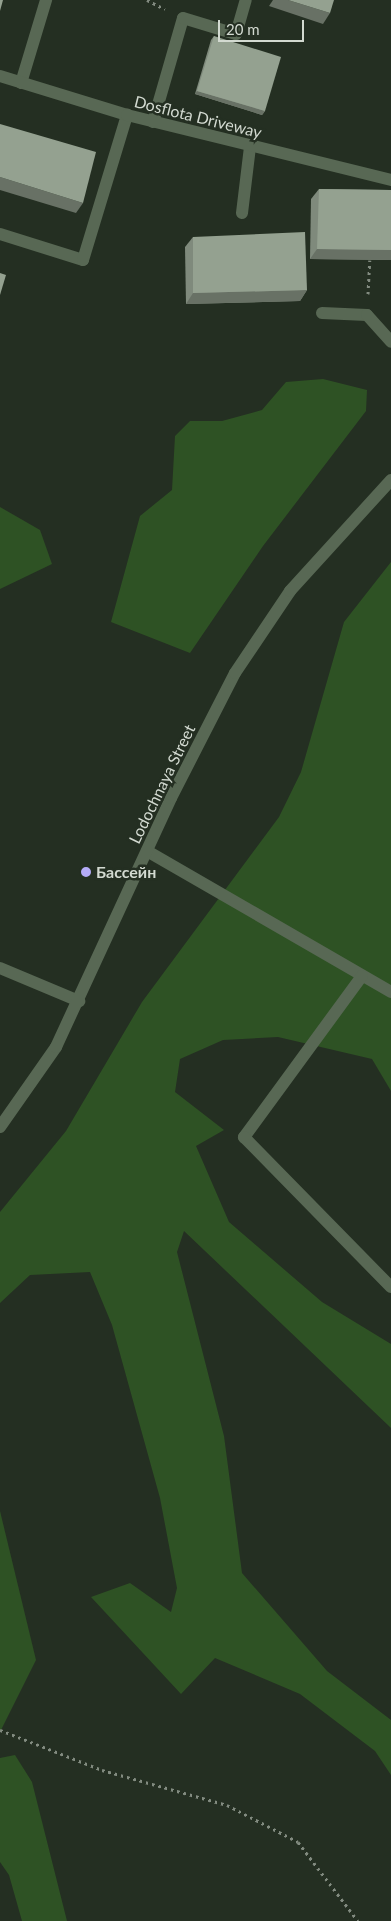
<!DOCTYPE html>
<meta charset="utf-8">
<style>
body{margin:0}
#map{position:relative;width:391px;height:1921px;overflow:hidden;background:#242f22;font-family:Lato,sans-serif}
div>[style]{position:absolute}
.green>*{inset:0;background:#2e5224}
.path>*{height:3px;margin-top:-1.5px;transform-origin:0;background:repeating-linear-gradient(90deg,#828b80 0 2.5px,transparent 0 6.5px)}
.service>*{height:12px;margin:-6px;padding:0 6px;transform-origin:6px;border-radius:6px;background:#586854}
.minor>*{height:12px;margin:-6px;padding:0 6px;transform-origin:6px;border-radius:6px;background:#586854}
.tertiary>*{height:12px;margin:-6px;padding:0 6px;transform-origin:6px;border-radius:6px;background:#586854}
.wall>*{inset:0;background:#7f8a7c}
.shaded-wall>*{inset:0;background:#687165}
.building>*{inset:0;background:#94a190}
.dots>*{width:14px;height:14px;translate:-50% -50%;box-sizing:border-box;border:2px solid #242f22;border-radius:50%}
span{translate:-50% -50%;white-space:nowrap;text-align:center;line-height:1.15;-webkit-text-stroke:5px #242f22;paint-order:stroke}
.street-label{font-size:16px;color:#d3dad1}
.poi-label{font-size:16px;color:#d3dad1;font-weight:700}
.left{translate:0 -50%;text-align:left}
.scale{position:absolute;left:218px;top:20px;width:86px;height:22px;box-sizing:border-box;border:2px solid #d3dad1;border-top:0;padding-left:6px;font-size:15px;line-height:18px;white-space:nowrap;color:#d3dad1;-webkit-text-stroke:4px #242f22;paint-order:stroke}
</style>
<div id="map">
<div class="green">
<i style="clip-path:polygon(323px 379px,367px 390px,366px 411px,263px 546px,190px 653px,111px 622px,140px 516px,172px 490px,175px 436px,190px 421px,222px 421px,262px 410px,286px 382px)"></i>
<i style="clip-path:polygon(0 507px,40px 530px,52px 564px,0 589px)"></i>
<i style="clip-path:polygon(391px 562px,391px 1091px,372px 1059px,278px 1037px,223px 1040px,180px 1059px,175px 1092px,224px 1130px,196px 1146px,229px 1222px,322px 1302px,391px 1344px,391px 1428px,184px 1231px,177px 1252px,224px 1436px,242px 1573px,327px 1671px,391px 1720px,391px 1775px,375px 1751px,300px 1694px,215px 1658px,181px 1694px,91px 1597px,130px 1583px,171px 1612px,177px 1588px,160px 1498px,112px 1325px,90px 1272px,30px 1275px,0 1303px,0 1212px,66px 1131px,142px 1002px,279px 817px,301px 772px,344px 622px)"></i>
<i style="clip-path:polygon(0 1511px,36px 1660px,0 1732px)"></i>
<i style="clip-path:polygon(15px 1755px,32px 1782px,67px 1921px,22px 1921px,9px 1875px,0 1862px,0 1758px)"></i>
</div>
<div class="path">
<i style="left:147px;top:0;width:20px;rotate:27deg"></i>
<i style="left:368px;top:294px;width:34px;rotate:-87deg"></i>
<i style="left:0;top:1730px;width:110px;rotate:21.4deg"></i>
<i style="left:102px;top:1770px;width:130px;rotate:15.6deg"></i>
<i style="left:227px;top:1805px;width:80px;rotate:27.5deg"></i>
<i style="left:298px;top:1842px;width:99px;rotate:52.8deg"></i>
</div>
<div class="service">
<i style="left:21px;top:83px;width:87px;rotate:-73.2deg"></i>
<i style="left:153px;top:122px;width:108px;rotate:-73.9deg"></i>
<i style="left:183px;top:18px;width:55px;rotate:16.8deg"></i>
<i style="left:236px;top:34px;width:35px;rotate:-74deg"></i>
<i style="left:242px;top:213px;width:66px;rotate:-83.1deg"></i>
<i style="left:0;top:234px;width:87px;rotate:17.4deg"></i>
<i style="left:83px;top:260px;width:152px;rotate:-73.1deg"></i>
<i style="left:322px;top:313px;width:45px;rotate:2.5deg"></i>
<i style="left:367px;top:315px;width:36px;rotate:48deg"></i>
<i style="left:147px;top:851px;width:282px;rotate:30deg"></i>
<i style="left:0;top:968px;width:86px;rotate:22.7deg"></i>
<i style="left:362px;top:976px;width:200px;rotate:126.2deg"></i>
<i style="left:244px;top:1137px;width:210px;rotate:45.6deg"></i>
</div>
<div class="minor">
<i style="left:0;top:76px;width:133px;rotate:17.1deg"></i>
<i style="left:127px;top:115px;width:272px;rotate:13.8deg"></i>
</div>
<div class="tertiary">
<i style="left:0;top:1127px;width:98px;rotate:-55deg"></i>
<i style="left:56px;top:1047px;width:274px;rotate:-65.2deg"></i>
<i style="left:171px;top:798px;width:140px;rotate:-62.9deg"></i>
<i style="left:235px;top:673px;width:99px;rotate:-56.1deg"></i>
<i style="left:290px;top:591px;width:150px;rotate:-47.7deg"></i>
</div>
<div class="wall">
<i style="clip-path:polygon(214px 36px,265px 111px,262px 115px,195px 94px,211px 40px)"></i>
<i style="clip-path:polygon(319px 189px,391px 190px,391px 260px,310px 259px,311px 199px)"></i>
<i style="clip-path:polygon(193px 237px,307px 290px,300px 301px,186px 304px,185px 247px)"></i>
</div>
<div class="shaded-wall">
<i style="clip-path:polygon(273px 0,288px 0,330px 13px,323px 24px,269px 6px)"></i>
<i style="clip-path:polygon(197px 91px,265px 111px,262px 115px,195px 94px)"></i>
<i style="clip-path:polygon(0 177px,83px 203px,76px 213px,0 190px)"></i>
<i style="clip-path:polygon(317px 249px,391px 250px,391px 260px,310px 259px)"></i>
<i style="clip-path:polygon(307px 290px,300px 301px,186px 304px,193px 293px)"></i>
</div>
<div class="building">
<i style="clip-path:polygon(0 0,3px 0,0 11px)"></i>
<i style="clip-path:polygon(288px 0,334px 0,330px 13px)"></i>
<i style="clip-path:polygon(214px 36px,281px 57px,265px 111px,197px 91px)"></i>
<i style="clip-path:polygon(0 124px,96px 152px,83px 203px,0 177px)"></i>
<i style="clip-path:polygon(319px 189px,391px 190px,391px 250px,317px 249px)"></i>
<i style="clip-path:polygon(305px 232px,307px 290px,193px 293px,193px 237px)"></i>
<i style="clip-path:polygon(0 273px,6px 275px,0 295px)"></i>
</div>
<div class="dots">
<i style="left:86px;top:872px;background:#b5acf8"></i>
</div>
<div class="street-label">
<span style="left:198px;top:117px;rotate:14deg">Dosflota Driveway</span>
<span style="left:162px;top:784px;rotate:-64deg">Lodochnaya Street</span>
</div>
<div class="poi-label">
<span class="left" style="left:96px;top:872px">Бассейн</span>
</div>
<div class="scale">20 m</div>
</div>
